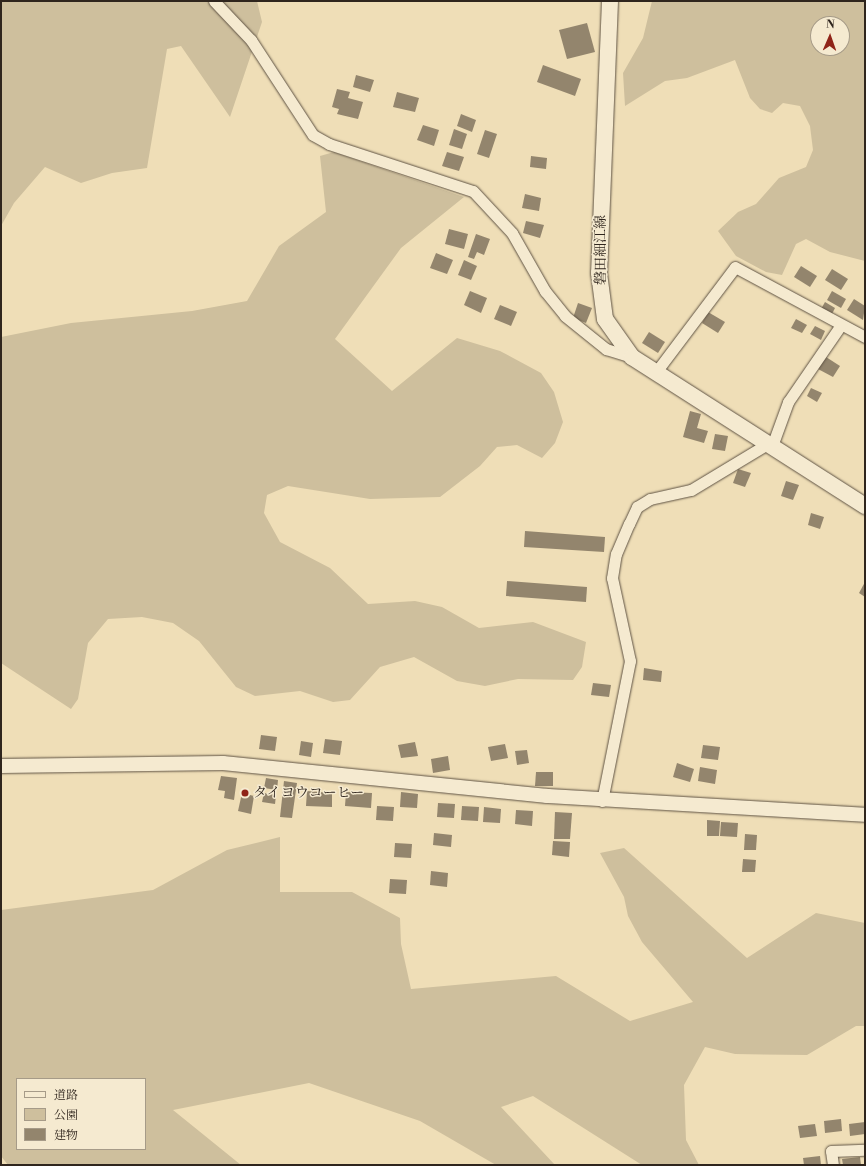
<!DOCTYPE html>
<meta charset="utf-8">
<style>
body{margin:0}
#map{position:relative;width:866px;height:1166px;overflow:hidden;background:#efdeb7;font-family:"Libre Bodoni","Noto Serif JP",serif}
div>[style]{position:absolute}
.green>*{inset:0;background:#cebf9d}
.building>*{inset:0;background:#93856d}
.roads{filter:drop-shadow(0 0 1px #5f5344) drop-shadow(0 0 1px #5f5344)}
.minor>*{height:11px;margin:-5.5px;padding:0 5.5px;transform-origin:5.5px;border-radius:5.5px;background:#f5ead0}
.tertiary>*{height:14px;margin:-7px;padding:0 7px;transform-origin:7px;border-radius:7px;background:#f5ead0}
.secondary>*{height:16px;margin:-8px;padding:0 8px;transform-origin:8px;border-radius:8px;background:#f5ead0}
.dots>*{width:11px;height:11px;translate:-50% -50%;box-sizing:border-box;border:2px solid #f5ead0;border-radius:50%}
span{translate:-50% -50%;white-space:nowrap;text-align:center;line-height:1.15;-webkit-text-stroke:3px #f5ead0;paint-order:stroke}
.street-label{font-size:14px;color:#2f251d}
.poi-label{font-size:14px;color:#2f251d}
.left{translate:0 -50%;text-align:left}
.frame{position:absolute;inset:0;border:2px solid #2f251d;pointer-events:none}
.legend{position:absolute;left:16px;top:1078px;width:130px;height:72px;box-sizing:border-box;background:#f5ead0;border:1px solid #a69b88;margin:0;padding:5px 7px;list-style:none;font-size:12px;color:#2f251d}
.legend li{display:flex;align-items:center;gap:8px;height:20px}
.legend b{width:20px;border:1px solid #a69b88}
.north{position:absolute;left:810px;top:16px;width:40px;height:40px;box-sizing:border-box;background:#f5ead0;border:1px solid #a69b88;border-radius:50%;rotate:2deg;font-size:11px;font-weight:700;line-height:16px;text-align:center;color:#2f251d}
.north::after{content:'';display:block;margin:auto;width:14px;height:18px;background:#8f2418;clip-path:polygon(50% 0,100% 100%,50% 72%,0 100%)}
</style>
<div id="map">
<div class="green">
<i style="clip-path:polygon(1px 1px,257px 1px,262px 22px,230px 117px,181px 46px,167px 49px,147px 168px,112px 173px,81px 183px,45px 167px,14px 203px,1px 226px)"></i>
<i style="clip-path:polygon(evenodd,652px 1px,865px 1px,865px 261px,830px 252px,806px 239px,796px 244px,782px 275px,766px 272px,736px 256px,718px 231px,738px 212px,756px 204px,779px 178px,806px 167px,813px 150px,810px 126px,800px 106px,783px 103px,772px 113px,760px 109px,750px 98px,735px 60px,687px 78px,665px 81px,625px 106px,623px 73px,643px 38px,652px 1px,818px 24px,842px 24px,842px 48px,818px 48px,818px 24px)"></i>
<i style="clip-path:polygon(334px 152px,464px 197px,401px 248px,335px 339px,392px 391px,457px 338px,500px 351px,541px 373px,554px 392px,563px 422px,555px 443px,542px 458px,517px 445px,497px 447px,480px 466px,440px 497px,370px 499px,288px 486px,267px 495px,264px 513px,280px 542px,330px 568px,368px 604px,415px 601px,442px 607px,479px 628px,533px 622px,586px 642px,582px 667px,573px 680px,518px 679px,485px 686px,457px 681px,414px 657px,380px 667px,350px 700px,333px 702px,300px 691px,255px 696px,236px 687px,199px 641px,173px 623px,142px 617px,108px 619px,88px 643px,78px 699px,71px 709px,1px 663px,1px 337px,71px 323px,192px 311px,247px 301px,279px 246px,326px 212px,320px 156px)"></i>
<i style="clip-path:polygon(evenodd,280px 837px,280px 892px,352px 892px,400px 918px,401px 944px,411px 989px,556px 976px,630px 1021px,693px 1002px,642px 942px,628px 916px,624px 897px,600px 853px,624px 848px,747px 958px,816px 913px,865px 923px,865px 1026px,856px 1026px,807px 1055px,735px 1054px,705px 1047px,684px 1085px,686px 1140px,699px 1165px,642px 1165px,533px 1096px,501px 1107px,555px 1165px,496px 1165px,420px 1121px,309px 1083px,173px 1110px,241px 1165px,8px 1165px,1px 1156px,1px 910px,153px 890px,227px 850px,280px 837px,17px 1079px,145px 1079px,145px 1149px,17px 1149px,17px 1079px)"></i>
</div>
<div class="building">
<i style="clip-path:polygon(587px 23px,595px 52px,567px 59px,559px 30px)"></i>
<i style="clip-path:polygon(543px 65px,581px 79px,575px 96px,537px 82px)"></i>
<i style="clip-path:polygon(356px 75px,374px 80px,370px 92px,353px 87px)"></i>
<i style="clip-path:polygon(337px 89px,350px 92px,348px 98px,363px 102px,358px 119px,337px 114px,339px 109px,332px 107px)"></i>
<i style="clip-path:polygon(397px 92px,419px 98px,415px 112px,393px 107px)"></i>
<i style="clip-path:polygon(461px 114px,476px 120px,472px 132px,457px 126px)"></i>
<i style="clip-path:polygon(423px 125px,439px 130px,434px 146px,417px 140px)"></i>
<i style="clip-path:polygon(454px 129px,467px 134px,462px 149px,449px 145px)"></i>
<i style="clip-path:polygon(485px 130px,497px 134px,489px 158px,477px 154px)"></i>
<i style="clip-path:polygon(447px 152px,464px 157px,459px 171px,442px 166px)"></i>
<i style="clip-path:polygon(531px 156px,547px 158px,546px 169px,530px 167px)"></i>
<i style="clip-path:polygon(525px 194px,541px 198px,539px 211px,522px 208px)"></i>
<i style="clip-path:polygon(526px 221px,544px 225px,540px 238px,523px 233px)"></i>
<i style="clip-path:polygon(449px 229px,468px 234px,464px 249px,445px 244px)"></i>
<i style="clip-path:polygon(476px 234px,490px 239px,484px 255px,477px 252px,474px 259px,468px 257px)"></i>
<i style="clip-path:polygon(436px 253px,453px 260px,447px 274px,430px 268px)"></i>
<i style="clip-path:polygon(464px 260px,477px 266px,471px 280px,458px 275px)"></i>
<i style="clip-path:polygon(801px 266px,817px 276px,810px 287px,794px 277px)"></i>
<i style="clip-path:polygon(832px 269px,848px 279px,841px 290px,825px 280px)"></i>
<i style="clip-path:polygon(470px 291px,487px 298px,481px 313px,464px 305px)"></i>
<i style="clip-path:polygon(832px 291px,846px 299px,841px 308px,827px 300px)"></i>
<i style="clip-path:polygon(854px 299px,865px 306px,863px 320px,847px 310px)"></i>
<i style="clip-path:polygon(825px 302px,835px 308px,831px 316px,820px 311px)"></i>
<i style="clip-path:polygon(578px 303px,592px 308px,586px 323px,573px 318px)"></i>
<i style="clip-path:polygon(500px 305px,517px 312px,511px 326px,494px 319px)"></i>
<i style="clip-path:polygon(708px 312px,725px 322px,718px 333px,702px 323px)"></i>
<i style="clip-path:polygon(796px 319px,807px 325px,802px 333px,791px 328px)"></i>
<i style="clip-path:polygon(815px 326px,825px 331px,821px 340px,810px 334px)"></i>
<i style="clip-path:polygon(649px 332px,665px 342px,658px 353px,642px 343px)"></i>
<i style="clip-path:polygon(826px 357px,840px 366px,833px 377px,818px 369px)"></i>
<i style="clip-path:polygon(811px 388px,822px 393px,817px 402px,807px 396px)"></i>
<i style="clip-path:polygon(690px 411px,701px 414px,697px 428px,708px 431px,704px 443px,683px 437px)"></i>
<i style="clip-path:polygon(715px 434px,728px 436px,725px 451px,712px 449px)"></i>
<i style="clip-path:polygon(738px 469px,751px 473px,745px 487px,733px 483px)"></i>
<i style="clip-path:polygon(786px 481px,799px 485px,793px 500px,781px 496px)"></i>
<i style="clip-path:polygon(811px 513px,824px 517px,820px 529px,808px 525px)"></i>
<i style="clip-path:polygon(525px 531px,605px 537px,604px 552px,524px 547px)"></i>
<i style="clip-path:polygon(507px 581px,587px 587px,586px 602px,506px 596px)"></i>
<i style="clip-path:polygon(865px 582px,865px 597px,859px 593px)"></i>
<i style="clip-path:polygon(644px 668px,662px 671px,661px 682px,643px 680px)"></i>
<i style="clip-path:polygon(593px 683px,611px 685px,609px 697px,591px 695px)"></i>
<i style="clip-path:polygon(261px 735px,277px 737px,275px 751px,259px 749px)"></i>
<i style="clip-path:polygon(325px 739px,342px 741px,340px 755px,323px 753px)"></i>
<i style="clip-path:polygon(301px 741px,313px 743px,311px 757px,299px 755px)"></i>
<i style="clip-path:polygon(415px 742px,418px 756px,401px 758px,398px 745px)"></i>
<i style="clip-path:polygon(505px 744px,508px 758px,491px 761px,488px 747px)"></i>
<i style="clip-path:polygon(703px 745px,720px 747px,718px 760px,701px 758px)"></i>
<i style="clip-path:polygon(527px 750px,529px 763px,517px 765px,515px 751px)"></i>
<i style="clip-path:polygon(448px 756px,450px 770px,433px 773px,431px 759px)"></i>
<i style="clip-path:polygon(677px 763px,694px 769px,690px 782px,673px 777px)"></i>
<i style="clip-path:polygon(700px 767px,717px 770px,715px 784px,698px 781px)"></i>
<i style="clip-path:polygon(536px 772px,553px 772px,553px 786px,535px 786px)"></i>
<i style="clip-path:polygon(221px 776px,237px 778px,234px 800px,224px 798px,225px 791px,218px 790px)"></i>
<i style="clip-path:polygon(266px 778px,278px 780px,277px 790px,264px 788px)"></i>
<i style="clip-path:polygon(284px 781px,297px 783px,292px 818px,280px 817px)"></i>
<i style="clip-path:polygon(307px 791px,332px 793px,332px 807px,306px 806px)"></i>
<i style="clip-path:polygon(346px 792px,372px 793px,371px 808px,345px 806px)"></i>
<i style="clip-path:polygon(401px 792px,418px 794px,417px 808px,400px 807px)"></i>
<i style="clip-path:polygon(242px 793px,254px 796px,251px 814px,238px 811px)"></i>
<i style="clip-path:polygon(264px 793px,276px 795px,275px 804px,262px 802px)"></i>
<i style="clip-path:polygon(438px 803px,455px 804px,454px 818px,437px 817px)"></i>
<i style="clip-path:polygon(377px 806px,394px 807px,393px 821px,376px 820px)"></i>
<i style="clip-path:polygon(462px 806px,479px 807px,478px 821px,461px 820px)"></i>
<i style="clip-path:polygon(484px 807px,501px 809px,500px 823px,483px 822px)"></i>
<i style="clip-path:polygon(516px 810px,533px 811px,532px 826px,515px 824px)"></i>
<i style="clip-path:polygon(555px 812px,572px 813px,570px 839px,554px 839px)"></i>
<i style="clip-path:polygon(707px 820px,720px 821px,719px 836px,707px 836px)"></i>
<i style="clip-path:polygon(721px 822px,738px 823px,737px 837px,720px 836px)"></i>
<i style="clip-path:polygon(434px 833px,452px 835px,451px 847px,433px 845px)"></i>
<i style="clip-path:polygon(745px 834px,757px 835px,756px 850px,744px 850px)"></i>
<i style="clip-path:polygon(553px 841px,570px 842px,569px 857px,552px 855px)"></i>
<i style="clip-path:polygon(395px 843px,412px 844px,411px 858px,394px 857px)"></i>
<i style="clip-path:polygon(743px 859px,756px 860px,755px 872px,742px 872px)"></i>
<i style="clip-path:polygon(431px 871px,448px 873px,447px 887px,430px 885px)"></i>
<i style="clip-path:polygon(390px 879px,407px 880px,406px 894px,389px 893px)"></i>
<i style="clip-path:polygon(841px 1119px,842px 1131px,825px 1133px,824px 1121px)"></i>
<i style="clip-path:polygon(865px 1122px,865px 1134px,850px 1136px,849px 1124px)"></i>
<i style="clip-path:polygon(815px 1124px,817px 1136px,800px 1138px,798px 1126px)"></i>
<i style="clip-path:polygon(820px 1156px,821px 1165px,804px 1165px,803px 1158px)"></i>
<i style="clip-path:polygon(860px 1157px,861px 1165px,843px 1165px,842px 1159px)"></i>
</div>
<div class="roads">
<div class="minor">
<i style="left:214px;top:1px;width:54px;rotate:46.5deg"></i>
<i style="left:251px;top:40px;width:113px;rotate:56.9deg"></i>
<i style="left:313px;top:135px;width:18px;rotate:29deg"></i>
<i style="left:329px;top:144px;width:151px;rotate:18.1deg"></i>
<i style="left:473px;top:191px;width:57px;rotate:47.1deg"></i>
<i style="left:512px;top:233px;width:67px;rotate:60.4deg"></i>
<i style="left:545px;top:291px;width:32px;rotate:51deg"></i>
<i style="left:565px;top:316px;width:53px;rotate:38.8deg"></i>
<i style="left:606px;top:349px;width:27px;rotate:17deg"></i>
<i style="left:656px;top:372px;width:131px;rotate:-53deg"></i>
<i style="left:735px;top:267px;width:148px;rotate:28.3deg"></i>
<i style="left:772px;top:446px;width:47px;rotate:-70deg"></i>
<i style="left:788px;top:402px;width:93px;rotate:-55.5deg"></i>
<i style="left:602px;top:801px;width:143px;rotate:-78.7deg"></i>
<i style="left:630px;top:661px;width:85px;rotate:-102.2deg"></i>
<i style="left:612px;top:578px;width:24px;rotate:-81deg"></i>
<i style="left:616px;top:554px;width:33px;rotate:-67deg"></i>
<i style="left:629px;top:524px;width:19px;rotate:-65deg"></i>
<i style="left:637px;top:507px;width:15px;rotate:-32deg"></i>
<i style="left:650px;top:499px;width:42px;rotate:-12.4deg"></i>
<i style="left:691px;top:490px;width:91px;rotate:-31.1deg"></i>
<i style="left:833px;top:1165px;width:14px;rotate:-98deg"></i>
<i style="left:831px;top:1151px;width:34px;rotate:-2deg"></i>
</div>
<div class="tertiary">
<i style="left:1px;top:766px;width:222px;rotate:-0.8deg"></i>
<i style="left:223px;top:763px;width:326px;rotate:5.8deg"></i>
<i style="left:547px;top:796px;width:319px;rotate:3.4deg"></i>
</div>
<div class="secondary">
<i style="left:610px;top:1px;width:272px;rotate:92.3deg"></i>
<i style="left:599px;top:273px;width:46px;rotate:82.6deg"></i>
<i style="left:605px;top:319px;width:47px;rotate:54.6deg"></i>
<i style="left:632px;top:357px;width:277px;rotate:32.6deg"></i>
</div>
</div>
<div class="dots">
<i style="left:245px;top:793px;background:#8f2418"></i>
</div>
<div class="street-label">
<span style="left:601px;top:250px;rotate:-90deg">磐田細江線</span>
</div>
<div class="poi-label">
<span class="left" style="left:253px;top:793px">タイヨウコーヒー</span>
</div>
<div class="frame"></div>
<ul class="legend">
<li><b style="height:5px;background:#f5ead0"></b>道路</li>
<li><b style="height:11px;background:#cebf9d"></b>公園</li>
<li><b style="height:11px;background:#93856d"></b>建物</li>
</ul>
<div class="north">N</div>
</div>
